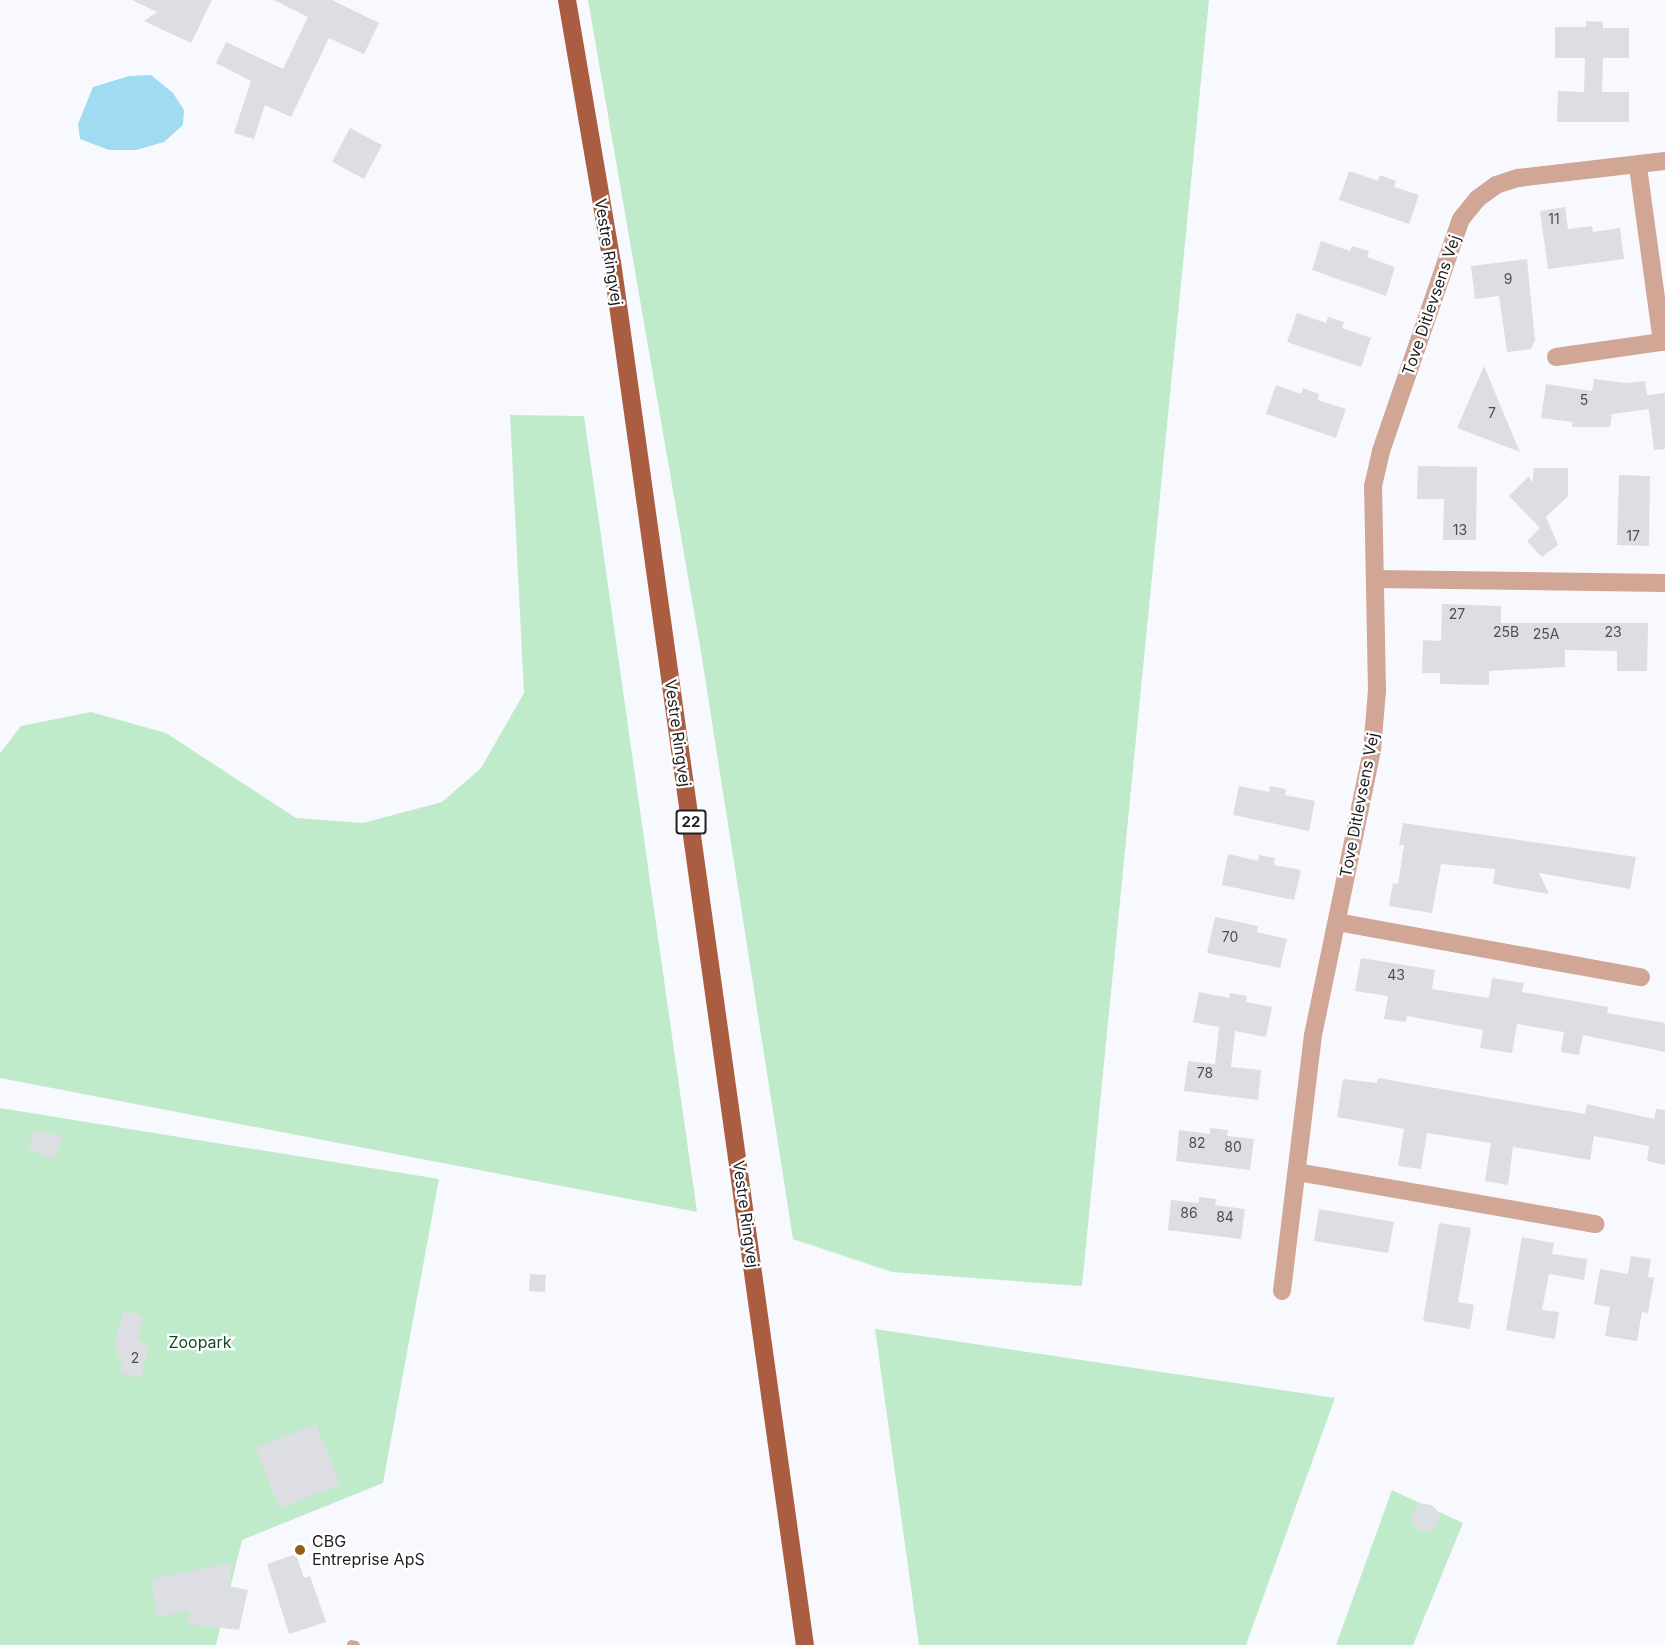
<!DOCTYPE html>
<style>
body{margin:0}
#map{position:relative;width:1665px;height:1645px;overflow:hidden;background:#f8f9fe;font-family:Inter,sans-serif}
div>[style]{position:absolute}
.green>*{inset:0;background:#c0ebcb}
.water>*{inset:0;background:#a0dbf2}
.building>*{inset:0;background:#dddee3}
.round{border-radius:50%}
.service>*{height:9px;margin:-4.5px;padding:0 4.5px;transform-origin:4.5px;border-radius:4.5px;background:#d2a695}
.minor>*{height:18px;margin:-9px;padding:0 9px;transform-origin:9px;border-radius:9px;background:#d2a695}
.primary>*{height:18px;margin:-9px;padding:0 9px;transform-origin:9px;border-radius:9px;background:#aa5d40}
.dots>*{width:16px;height:16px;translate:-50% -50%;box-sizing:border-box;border:3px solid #fff;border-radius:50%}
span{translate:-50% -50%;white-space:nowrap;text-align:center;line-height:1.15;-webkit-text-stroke:4.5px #fff;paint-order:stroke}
.number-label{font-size:14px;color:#4e4f52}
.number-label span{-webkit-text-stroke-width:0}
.shield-label span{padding:2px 4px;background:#fff;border:2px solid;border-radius:4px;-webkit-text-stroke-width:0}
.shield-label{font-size:15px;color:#1f1f21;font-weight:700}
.street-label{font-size:16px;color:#1f1f21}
.park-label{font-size:16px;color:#144929}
.poi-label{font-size:16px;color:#1f1f21}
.left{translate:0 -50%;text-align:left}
</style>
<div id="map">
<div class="green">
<i style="clip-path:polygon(588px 0,1209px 0,1082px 1286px,892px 1272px,793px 1239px,701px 652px)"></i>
<i style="clip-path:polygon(510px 415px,584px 416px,697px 1212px,0 1078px,0 753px,21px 726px,91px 712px,166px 733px,296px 818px,363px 823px,442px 802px,481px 768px,524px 693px)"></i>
<i style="clip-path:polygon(0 1108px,439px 1179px,383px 1483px,242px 1540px,216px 1645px,0 1645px)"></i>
<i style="clip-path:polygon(875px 1329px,1335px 1398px,1246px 1645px,919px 1645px)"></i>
<i style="clip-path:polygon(1392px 1490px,1463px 1523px,1413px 1645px,1336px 1645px)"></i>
</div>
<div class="water">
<i style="clip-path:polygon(151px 75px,173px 93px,184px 110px,183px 125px,164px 142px,136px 150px,109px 150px,80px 139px,78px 124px,93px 87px,129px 76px)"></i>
</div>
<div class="building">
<i style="clip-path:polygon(132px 0,212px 0,191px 43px,144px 21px,157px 12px)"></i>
<i style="clip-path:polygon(274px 0,332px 0,379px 23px,364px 54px,329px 38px,291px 117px,265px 105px,254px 139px,234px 133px,251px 81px,216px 63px,226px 42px,283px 69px,308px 17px)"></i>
<i style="clip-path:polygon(1586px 21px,1603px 22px,1603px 28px,1629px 28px,1629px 58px,1603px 58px,1602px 92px,1629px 92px,1629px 122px,1557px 122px,1558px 91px,1584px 92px,1585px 58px,1555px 58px,1555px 27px,1586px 27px)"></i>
<i style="clip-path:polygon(350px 128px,382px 145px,364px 179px,332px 162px)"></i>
<i style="clip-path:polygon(1349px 171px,1378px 181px,1380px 175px,1396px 181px,1394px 187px,1419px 195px,1409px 224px,1339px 200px)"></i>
<i style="clip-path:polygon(1565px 207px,1568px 229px,1592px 226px,1593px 232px,1620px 228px,1624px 259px,1548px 269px,1540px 211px)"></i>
<i style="clip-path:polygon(1321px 241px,1350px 251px,1352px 246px,1369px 251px,1367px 257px,1395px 267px,1386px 296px,1312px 270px)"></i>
<i style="clip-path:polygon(1527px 259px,1535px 340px,1531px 349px,1507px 352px,1499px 296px,1475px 299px,1471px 266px)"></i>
<i style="clip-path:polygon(1297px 313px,1326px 323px,1328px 317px,1344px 322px,1342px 328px,1371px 338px,1361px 367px,1287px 342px)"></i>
<i style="clip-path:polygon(1484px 366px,1503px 412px,1520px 452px,1457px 428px)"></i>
<i style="clip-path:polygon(1594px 379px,1626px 383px,1645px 381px,1647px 395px,1665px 393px,1665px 449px,1654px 450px,1648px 403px,1649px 409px,1612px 414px,1610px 427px,1572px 427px,1573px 422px,1541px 418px,1546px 384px,1592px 391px)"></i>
<i style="clip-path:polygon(1276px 385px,1301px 394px,1303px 388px,1319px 394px,1318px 400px,1346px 409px,1336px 438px,1266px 414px)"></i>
<i style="clip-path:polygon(1418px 466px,1477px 467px,1476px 540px,1443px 540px,1444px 499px,1417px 499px)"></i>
<i style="clip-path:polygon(1534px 468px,1568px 468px,1568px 496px,1546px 517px,1558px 545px,1542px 557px,1527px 541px,1540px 528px,1509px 496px,1529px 476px,1532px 483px)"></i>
<i style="clip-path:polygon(1619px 475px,1650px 476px,1649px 546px,1617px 545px)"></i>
<i style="clip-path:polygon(1442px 604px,1501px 606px,1501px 623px,1648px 623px,1647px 671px,1617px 671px,1617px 651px,1565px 650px,1565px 667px,1489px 671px,1489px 685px,1440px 684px,1440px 673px,1422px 673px,1423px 640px,1441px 641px)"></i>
<i style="clip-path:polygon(1239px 786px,1269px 792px,1270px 786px,1286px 789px,1285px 795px,1315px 801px,1309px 831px,1233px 815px)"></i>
<i style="clip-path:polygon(1403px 823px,1636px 857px,1630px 889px,1539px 873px,1549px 894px,1493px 884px,1495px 869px,1441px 864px,1432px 913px,1389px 906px,1393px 883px,1398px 884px,1404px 845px,1399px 845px)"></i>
<i style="clip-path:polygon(1228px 854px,1258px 861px,1259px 855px,1275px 858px,1274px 865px,1301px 870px,1294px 900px,1222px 885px)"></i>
<i style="clip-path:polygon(1215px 917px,1258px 926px,1257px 932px,1287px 939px,1280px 968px,1207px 953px)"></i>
<i style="clip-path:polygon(1361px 958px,1435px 970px,1432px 989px,1489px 998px,1492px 978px,1524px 983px,1522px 992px,1608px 1007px,1607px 1013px,1665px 1023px,1665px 1052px,1583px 1035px,1579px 1055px,1561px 1052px,1564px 1032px,1517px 1024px,1512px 1053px,1480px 1048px,1483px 1030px,1407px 1016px,1406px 1022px,1384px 1019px,1388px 996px,1355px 991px)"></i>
<i style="clip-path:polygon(1199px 992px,1229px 998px,1230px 993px,1247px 996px,1246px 1002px,1272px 1007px,1266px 1037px,1235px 1031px,1231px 1067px,1261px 1070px,1258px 1100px,1184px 1091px,1188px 1061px,1215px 1064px,1219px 1027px,1193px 1022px)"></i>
<i style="clip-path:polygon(1378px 1078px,1585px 1114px,1587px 1104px,1654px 1119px,1656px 1109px,1665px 1110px,1665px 1165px,1647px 1161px,1649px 1146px,1594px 1136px,1590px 1160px,1513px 1147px,1508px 1185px,1485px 1181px,1491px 1143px,1427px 1133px,1421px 1169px,1398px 1166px,1404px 1129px,1337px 1117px,1343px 1079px,1377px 1083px)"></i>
<i style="clip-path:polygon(1210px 1128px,1228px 1130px,1227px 1136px,1254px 1139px,1250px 1170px,1176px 1161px,1179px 1130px,1210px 1134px)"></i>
<i style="clip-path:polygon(35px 1130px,63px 1136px,54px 1159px,28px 1149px)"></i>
<i style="clip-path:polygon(1199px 1197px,1216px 1199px,1215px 1205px,1245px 1209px,1241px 1239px,1168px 1230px,1171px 1200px,1198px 1203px)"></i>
<i style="clip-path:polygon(1319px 1209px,1394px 1222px,1388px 1253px,1314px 1241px)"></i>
<i style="clip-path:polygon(1439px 1223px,1471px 1228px,1458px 1302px,1474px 1305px,1470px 1329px,1423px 1321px)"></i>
<i style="clip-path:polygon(1522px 1237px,1554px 1243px,1552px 1254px,1587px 1259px,1584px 1280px,1549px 1274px,1542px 1310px,1559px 1312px,1555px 1339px,1506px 1330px)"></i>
<i style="clip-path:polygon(1631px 1256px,1651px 1259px,1648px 1277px,1654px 1278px,1648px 1313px,1642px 1312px,1637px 1341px,1605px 1336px,1610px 1307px,1594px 1304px,1600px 1269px,1628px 1274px)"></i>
<i style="clip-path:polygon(530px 1274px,546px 1275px,545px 1292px,529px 1291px)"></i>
<i style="clip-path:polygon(123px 1311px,143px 1316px,137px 1340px,149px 1343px,141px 1378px,119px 1373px,123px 1357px,116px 1356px,118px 1348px,114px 1347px)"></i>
<i style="clip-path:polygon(316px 1424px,340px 1485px,279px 1508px,256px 1448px)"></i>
<i class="round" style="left:1411px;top:1504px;width:28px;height:28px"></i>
<i style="clip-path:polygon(296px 1554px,304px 1578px,310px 1576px,326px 1622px,289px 1634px,267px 1564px)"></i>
<i style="clip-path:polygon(232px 1563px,228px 1586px,248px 1590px,239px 1630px,187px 1624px,190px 1611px,157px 1617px,151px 1579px)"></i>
</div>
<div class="service">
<i style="left:351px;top:1644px;width:4px;rotate:14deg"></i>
</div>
<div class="minor">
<i style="left:1556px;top:357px;width:107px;rotate:-8.1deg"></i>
<i style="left:1662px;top:342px;width:178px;rotate:-97.8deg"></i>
<i style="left:1377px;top:579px;width:288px;rotate:0.8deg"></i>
<i style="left:1337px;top:922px;width:309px;rotate:10.3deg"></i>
<i style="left:1297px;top:1172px;width:303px;rotate:9.9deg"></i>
<i style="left:1282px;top:1291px;width:258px;rotate:-83.1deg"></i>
<i style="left:1313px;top:1035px;width:291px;rotate:-78.3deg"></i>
<i style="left:1372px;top:750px;width:59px;rotate:-85.2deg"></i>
<i style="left:1377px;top:691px;width:205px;rotate:-91.1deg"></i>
<i style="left:1373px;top:486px;width:36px;rotate:-77deg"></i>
<i style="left:1381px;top:451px;width:245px;rotate:-71deg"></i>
<i style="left:1461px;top:219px;width:26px;rotate:-51deg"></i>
<i style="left:1477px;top:199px;width:24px;rotate:-36deg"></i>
<i style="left:1496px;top:185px;width:23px;rotate:-18deg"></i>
<i style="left:1518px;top:178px;width:148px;rotate:-6.6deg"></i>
</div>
<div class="primary">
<i style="left:567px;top:0;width:266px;rotate:80.3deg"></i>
<i style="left:612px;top:262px;width:1396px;rotate:82.06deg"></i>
</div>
<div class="dots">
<i style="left:300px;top:1550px;background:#955c18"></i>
</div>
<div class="number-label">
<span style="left:1554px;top:219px">11</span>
<span style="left:1508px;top:279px">9</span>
<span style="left:1584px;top:400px">5</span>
<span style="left:1492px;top:413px">7</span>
<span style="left:1460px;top:530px">13</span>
<span style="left:1633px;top:536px">17</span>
<span style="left:1457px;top:614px">27</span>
<span style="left:1506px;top:632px">25B</span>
<span style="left:1613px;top:632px">23</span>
<span style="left:1546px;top:634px">25A</span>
<span style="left:1230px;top:937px">70</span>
<span style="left:1396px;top:975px">43</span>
<span style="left:1205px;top:1073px">78</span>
<span style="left:1197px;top:1143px">82</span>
<span style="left:1233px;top:1147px">80</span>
<span style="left:1189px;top:1213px">86</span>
<span style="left:1225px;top:1217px">84</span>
<span style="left:135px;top:1358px">2</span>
</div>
<div class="shield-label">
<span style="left:691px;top:822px">22</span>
</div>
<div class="street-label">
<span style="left:609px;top:252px;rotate:81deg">Vestre Ringvej</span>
<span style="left:1431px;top:305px;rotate:-71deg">Tove Ditlevsens Vej</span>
<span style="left:678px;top:733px;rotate:82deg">Vestre Ringvej</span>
<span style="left:1359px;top:805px;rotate:-79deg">Tove Ditlevsens Vej</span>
<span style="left:746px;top:1214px;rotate:82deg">Vestre Ringvej</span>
</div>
<div class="park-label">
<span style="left:200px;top:1342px">Zoopark</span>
</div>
<div class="poi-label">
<span class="left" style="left:312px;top:1550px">CBG<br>Entreprise ApS</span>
</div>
</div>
